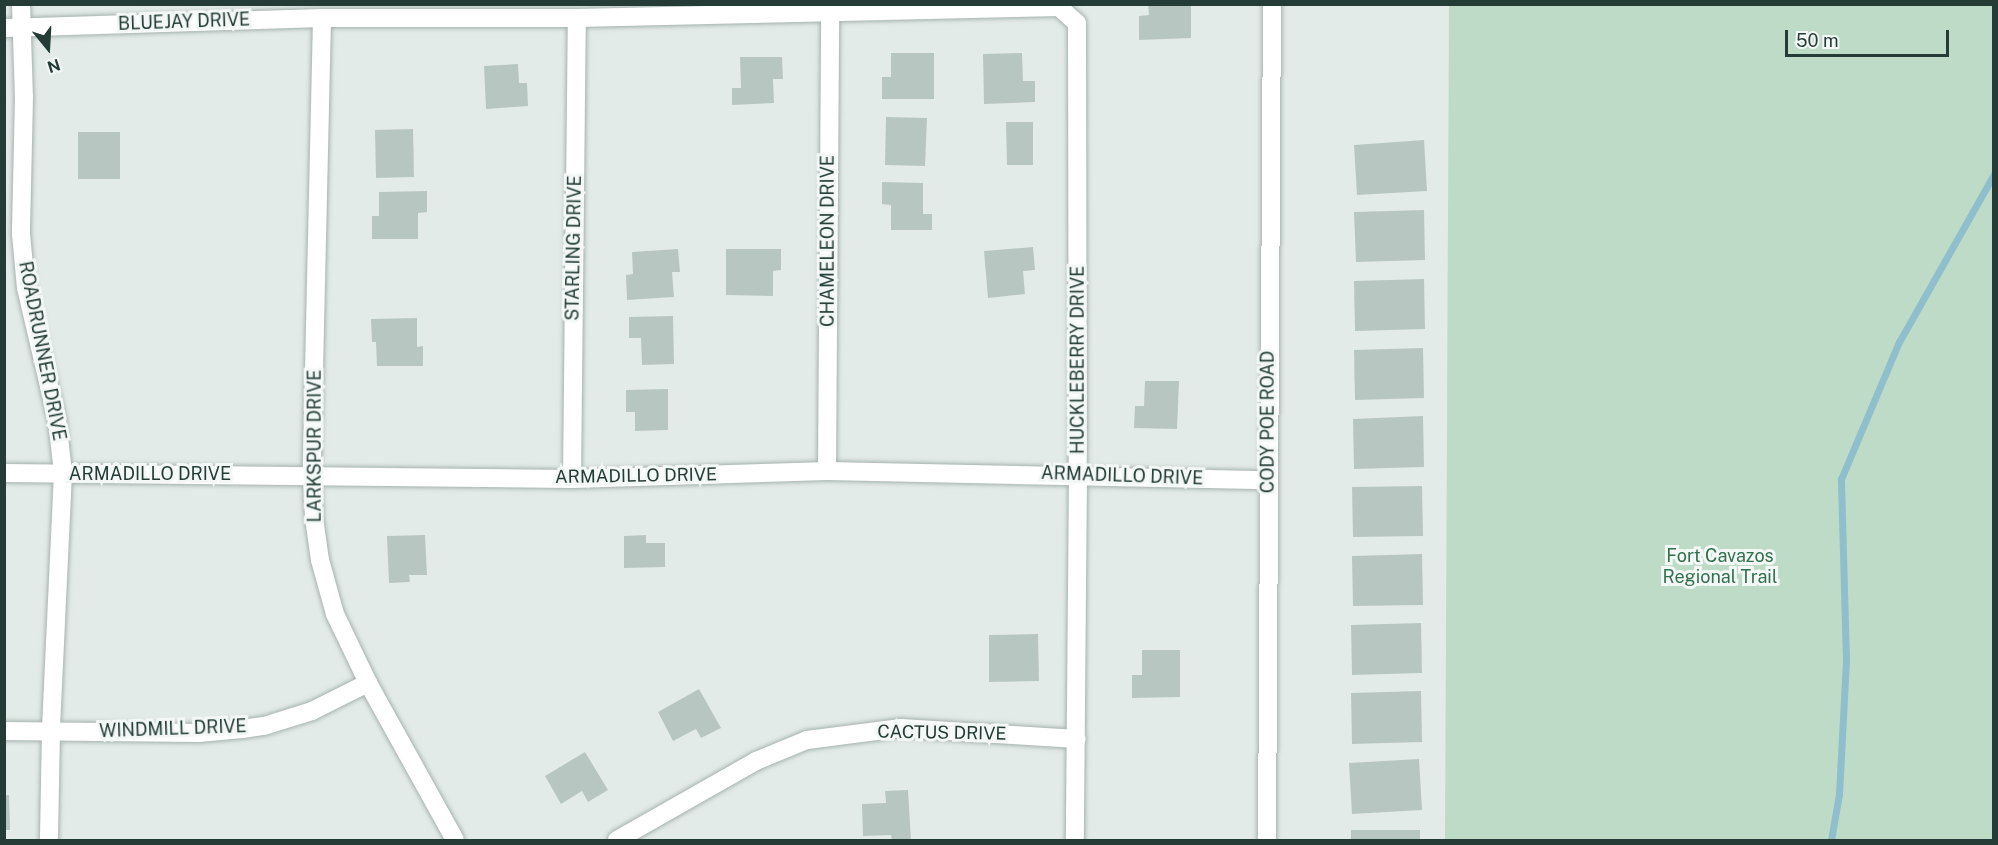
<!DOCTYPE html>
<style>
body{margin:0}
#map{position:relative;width:1998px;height:845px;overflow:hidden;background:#e3ebe8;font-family:"Public Sans",sans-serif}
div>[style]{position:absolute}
.green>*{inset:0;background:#bddbc7}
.stream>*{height:7px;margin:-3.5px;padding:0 3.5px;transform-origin:3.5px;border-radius:3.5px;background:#8fbfcc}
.building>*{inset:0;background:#b8c6c1}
.roads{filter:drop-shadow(0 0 2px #a6b3af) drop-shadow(0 0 2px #a6b3af)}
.street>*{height:18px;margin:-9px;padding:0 9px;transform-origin:9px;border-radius:9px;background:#fff}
span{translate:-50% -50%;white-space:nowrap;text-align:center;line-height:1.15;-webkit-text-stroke:6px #f3f8f6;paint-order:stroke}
.street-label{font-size:18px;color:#243b36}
.park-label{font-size:18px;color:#316f4d}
.frame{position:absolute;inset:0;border:6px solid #243b36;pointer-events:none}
.north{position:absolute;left:18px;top:18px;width:60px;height:60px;-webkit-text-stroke:4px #f3f8f6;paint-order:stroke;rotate:162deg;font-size:16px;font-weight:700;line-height:24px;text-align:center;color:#243b36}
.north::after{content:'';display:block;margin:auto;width:21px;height:27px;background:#243b36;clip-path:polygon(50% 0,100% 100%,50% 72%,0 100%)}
.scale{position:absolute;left:1785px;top:30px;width:164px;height:27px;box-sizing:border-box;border:3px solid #243b36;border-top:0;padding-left:8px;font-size:18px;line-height:21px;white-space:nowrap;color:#243b36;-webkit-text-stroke:4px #f3f8f6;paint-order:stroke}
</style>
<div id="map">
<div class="green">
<i style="clip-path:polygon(1449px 5px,1993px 5px,1993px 840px,1445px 840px)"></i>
</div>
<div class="stream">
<i style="left:1831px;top:840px;width:47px;rotate:-80.1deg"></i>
<i style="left:1839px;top:794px;width:133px;rotate:-87deg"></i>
<i style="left:1846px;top:661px;width:182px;rotate:-91.6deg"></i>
<i style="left:1841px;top:479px;width:149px;rotate:-67.1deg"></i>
<i style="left:1899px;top:342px;width:193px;rotate:-60.5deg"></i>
</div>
<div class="building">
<i style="clip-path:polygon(1148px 4px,1191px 4px,1191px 38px,1139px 40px,1139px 16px,1149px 15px)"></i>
<i style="clip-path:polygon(891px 53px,934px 53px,934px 99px,882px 99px,882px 77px,891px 77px)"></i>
<i style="clip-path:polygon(1022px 53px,1023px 81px,1035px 81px,1035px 102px,984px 104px,983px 54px)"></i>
<i style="clip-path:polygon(740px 57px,782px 57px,783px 79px,773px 79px,774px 103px,732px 105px,732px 88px,741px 88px)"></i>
<i style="clip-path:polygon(518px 64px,519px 83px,527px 83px,528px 106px,486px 109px,484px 66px)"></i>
<i style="clip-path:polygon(886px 117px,927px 118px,925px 166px,885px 165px)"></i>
<i style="clip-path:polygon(1006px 122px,1033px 122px,1033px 165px,1007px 165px)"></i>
<i style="clip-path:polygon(413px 129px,414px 177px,376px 178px,375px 130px)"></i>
<i style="clip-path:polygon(78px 132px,120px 132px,120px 179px,78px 179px)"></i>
<i style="clip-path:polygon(1424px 140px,1427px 191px,1357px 195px,1354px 145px)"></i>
<i style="clip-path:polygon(882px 182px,923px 183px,923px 214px,932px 214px,932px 230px,891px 230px,891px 205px,882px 204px)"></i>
<i style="clip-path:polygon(427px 191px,427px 212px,418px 213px,418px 239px,372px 239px,372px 216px,379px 216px,379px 192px)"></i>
<i style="clip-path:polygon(1424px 210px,1425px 260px,1356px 262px,1354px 212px)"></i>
<i style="clip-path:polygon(1033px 247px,1035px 270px,1023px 271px,1025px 294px,988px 298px,984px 251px)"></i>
<i style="clip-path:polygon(678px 249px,680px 272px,672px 272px,674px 297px,627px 300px,626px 275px,633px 274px,632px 252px)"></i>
<i style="clip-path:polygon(726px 249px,781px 249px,781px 270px,773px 271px,773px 296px,726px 295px)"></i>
<i style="clip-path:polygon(1424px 279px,1425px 329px,1355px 331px,1354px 281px)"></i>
<i style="clip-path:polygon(673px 316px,674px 364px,642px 365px,641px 338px,629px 338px,629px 317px)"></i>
<i style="clip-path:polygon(417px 318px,417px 347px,423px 346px,423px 366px,377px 366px,376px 342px,372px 342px,371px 319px)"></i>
<i style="clip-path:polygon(1423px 348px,1424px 398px,1355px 400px,1354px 350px)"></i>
<i style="clip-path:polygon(1145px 381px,1179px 381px,1177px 429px,1134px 428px,1135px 406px,1144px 406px)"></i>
<i style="clip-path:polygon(668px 389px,668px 430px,635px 431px,635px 412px,626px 412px,626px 390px)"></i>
<i style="clip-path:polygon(1423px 416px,1424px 467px,1354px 469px,1353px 419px)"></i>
<i style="clip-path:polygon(1422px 486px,1423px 536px,1353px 537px,1352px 487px)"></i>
<i style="clip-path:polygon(425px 535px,427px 575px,409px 575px,410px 582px,389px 583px,387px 536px)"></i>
<i style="clip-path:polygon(646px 535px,646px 543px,665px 543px,665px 567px,624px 568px,624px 536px)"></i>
<i style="clip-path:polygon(1422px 554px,1423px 605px,1353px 606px,1352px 556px)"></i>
<i style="clip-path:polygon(1421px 623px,1422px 673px,1352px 675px,1351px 625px)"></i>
<i style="clip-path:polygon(1038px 634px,1039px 681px,989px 682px,989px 635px)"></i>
<i style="clip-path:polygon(1142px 650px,1180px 650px,1180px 697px,1132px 698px,1132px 675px,1142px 675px)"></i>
<i style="clip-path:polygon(699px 689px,721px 728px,701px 738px,696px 729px,673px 741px,658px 712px)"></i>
<i style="clip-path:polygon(1421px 691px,1422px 742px,1352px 744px,1351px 693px)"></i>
<i style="clip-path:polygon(585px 752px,608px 790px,588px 802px,582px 791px,561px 804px,545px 776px)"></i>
<i style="clip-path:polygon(1419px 759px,1422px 810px,1352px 814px,1349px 763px)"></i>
<i style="clip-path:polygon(908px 790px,911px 840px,892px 840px,891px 835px,863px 836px,862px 804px,886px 803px,885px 791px)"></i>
<i style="clip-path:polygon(4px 795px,9px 795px,10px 830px,4px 830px)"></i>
<i style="clip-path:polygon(1351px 830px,1420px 830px,1420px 840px,1351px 840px)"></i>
</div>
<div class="roads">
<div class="street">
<i style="left:21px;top:4px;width:93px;rotate:88.2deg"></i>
<i style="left:24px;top:97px;width:137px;rotate:91.3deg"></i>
<i style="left:21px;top:234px;width:54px;rotate:84.7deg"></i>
<i style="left:26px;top:288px;width:136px;rotate:76.8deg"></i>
<i style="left:57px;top:420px;width:53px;rotate:83.5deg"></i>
<i style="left:63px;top:473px;width:258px;rotate:92.7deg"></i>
<i style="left:51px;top:731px;width:109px;rotate:91.1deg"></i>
<i style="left:322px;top:18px;width:457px;rotate:91.3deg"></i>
<i style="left:312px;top:475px;width:43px;rotate:87.3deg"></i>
<i style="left:314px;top:518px;width:42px;rotate:81.9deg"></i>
<i style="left:320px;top:560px;width:56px;rotate:74.5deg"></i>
<i style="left:335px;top:614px;width:76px;rotate:64.4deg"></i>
<i style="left:368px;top:683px;width:179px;rotate:61deg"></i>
<i style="left:4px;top:28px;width:318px;rotate:-1.8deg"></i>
<i style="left:322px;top:18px;width:255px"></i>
<i style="left:577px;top:18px;width:482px;rotate:-1.3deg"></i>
<i style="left:1059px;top:7px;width:24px;rotate:42deg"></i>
<i style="left:1077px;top:23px;width:451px;rotate:89.9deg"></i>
<i style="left:1078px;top:474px;width:366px;rotate:90.5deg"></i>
<i style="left:827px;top:471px;width:461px;rotate:-89.6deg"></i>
<i style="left:4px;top:473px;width:568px;rotate:0.61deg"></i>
<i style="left:572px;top:479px;width:255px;rotate:-1.8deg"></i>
<i style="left:827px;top:471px;width:441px;rotate:1.2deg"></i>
<i style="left:572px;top:479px;width:461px;rotate:-89.4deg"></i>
<i style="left:4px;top:731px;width:195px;rotate:0.6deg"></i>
<i style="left:199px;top:733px;width:43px;rotate:-5.3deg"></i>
<i style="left:242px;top:729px;width:22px;rotate:-8deg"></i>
<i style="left:264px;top:726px;width:50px;rotate:-17.4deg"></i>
<i style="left:312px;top:711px;width:63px;rotate:-26.6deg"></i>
<i style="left:617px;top:840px;width:160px;rotate:-29.6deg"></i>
<i style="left:756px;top:761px;width:55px;rotate:-22.4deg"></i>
<i style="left:807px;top:740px;width:95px;rotate:-7.3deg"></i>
<i style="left:901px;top:728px;width:176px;rotate:3.6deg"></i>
<i style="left:1267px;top:840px;width:836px;rotate:-89.66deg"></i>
</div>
</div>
<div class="street-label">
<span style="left:184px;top:22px;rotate:-2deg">BLUEJAY DRIVE</span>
<span style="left:828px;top:241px;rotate:-90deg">CHAMELEON DRIVE</span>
<span style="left:574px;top:248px;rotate:-89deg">STARLING DRIVE</span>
<span style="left:42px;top:351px;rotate:79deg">ROADRUNNER DRIVE</span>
<span style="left:1078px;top:360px;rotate:-90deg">HUCKLEBERRY DRIVE</span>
<span style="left:1268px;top:422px;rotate:-90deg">CODY POE ROAD</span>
<span style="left:315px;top:446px;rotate:-90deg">LARKSPUR DRIVE</span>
<span style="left:150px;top:474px">ARMADILLO DRIVE</span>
<span style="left:636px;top:476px;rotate:-1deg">ARMADILLO DRIVE</span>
<span style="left:1122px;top:476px;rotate:2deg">ARMADILLO DRIVE</span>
<span style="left:173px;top:729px;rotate:-2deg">WINDMILL DRIVE</span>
<span style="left:942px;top:733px;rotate:1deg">CACTUS DRIVE</span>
</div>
<div class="park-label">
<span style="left:1720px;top:567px">Fort Cavazos<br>Regional Trail</span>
</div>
<div class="frame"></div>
<div class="north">N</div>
<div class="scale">50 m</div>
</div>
